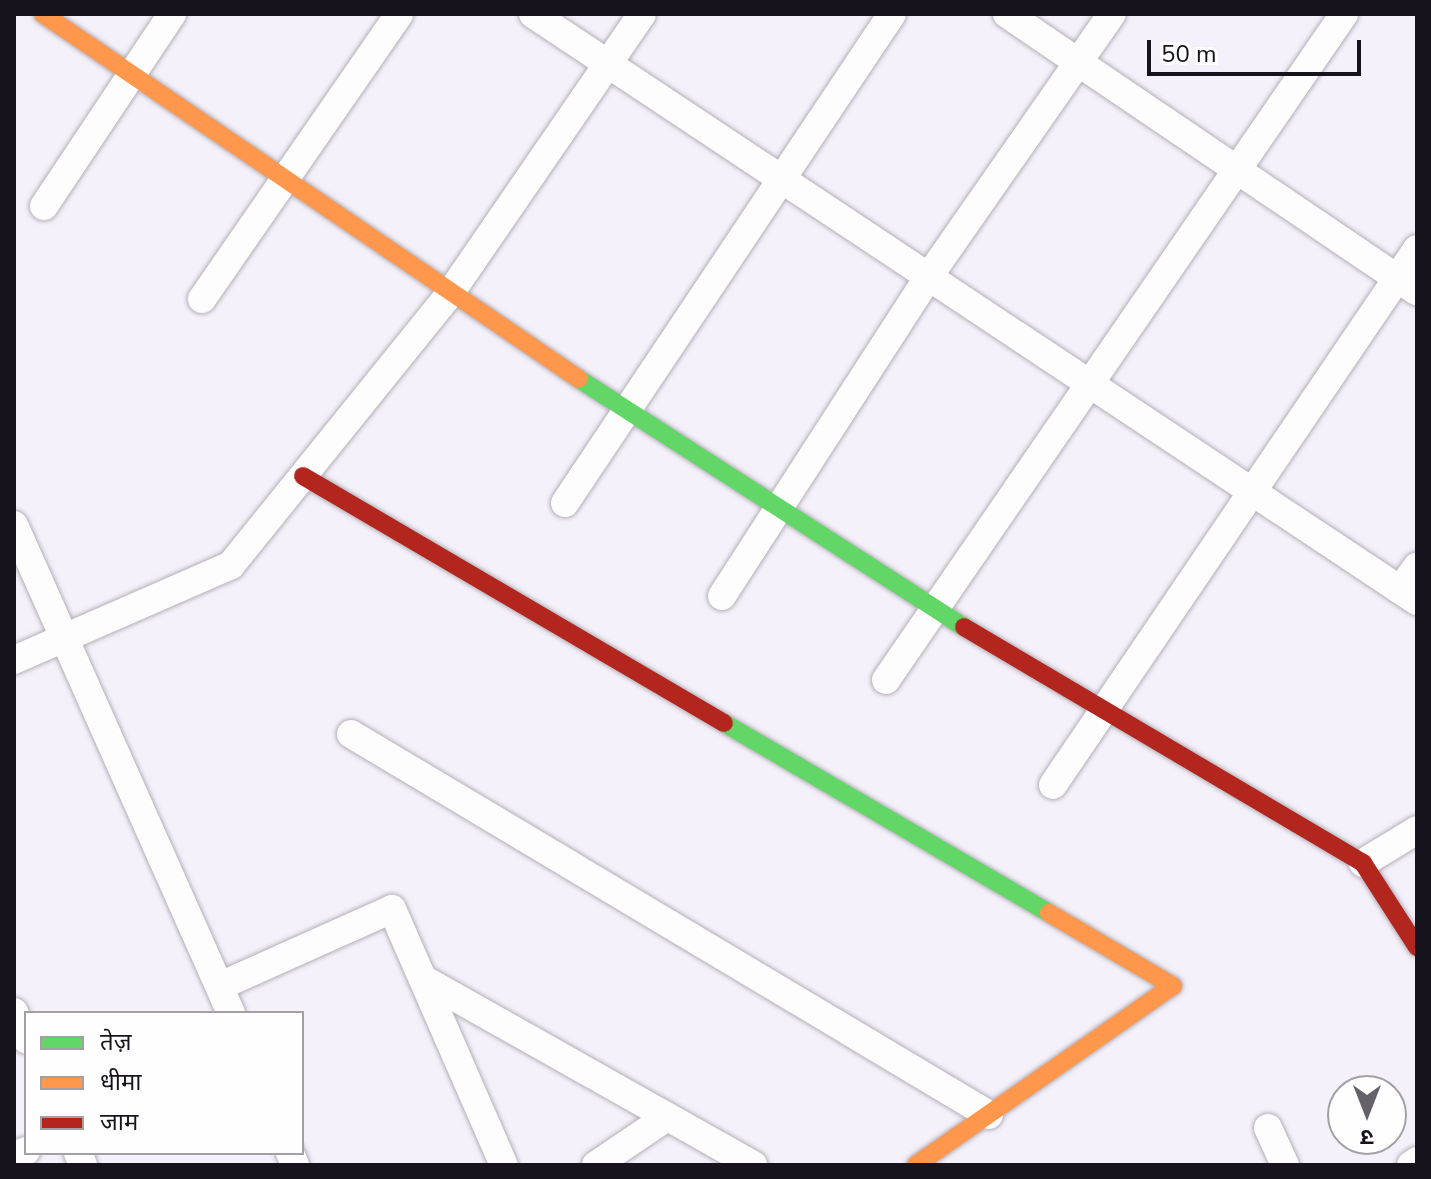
<!DOCTYPE html>
<meta charset="utf-8">
<style>
body{margin:0}
#map{position:relative;width:1431px;height:1179px;overflow:hidden;background:#f5f1fa;font-family:"Nunito Sans","Noto Sans Devanagari",sans-serif}
div>[style]{position:absolute}
.roads{filter:drop-shadow(0 0 2px #b3afb8) drop-shadow(0 0 2px #b3afb8)}
.street>*{height:28px;margin:-14px;padding:0 14px;transform-origin:14px;border-radius:14px;background:#fefdfe}
.fast>*{height:18px;margin:-9px;padding:0 9px;transform-origin:9px;border-radius:9px;background:#63d668}
.slow>*{height:18px;margin:-9px;padding:0 9px;transform-origin:9px;border-radius:9px;background:#ff974d}
.jam>*{height:18px;margin:-9px;padding:0 9px;transform-origin:9px;border-radius:9px;background:#b3261e}
span{translate:-50% -50%;white-space:nowrap;text-align:center;line-height:1.15;-webkit-text-stroke:6px #fefefe;paint-order:stroke}
.frame{position:absolute;inset:0;border:16px solid #17131c;pointer-events:none}
.legend{position:absolute;left:24px;top:1011px;width:280px;height:144px;box-sizing:border-box;background:#fefefe;border:2px solid #a2a0a4;margin:0;padding:10px 14px;list-style:none;font-size:24px;color:#17131c}
.legend li{display:flex;align-items:center;gap:16px;height:40px}
.legend b{width:40px;border:2px solid #a2a0a4}
.north{position:absolute;left:1327px;top:1075px;width:80px;height:80px;box-sizing:border-box;background:#fefefe;border:2px solid #a2a0a4;border-radius:50%;rotate:180deg;font-size:22px;font-weight:700;line-height:32px;text-align:center;color:#17131c}
.north::after{content:'';display:block;margin:auto;width:28px;height:36px;background:#65616a;clip-path:polygon(50% 0,100% 100%,50% 72%,0 100%)}
.scale{position:absolute;left:1147px;top:40px;width:214px;height:36px;box-sizing:border-box;border:4px solid #17131c;border-top:0;padding-left:10px;font-size:24px;line-height:28px;white-space:nowrap;color:#17131c;-webkit-text-stroke:6px #fefefe;paint-order:stroke}
</style>
<div id="map">
<div class="roads">
<div class="street">
<i style="left:533px;top:14px;width:1061px;rotate:33.59deg"></i>
<i style="left:1007px;top:14px;width:495px;rotate:34.1deg"></i>
<i style="left:44px;top:206px;width:231px;rotate:-56.3deg"></i>
<i style="left:202px;top:299px;width:346px;rotate:-55.3deg"></i>
<i style="left:565px;top:503px;width:588px;rotate:-56.23deg"></i>
<i style="left:14px;top:525px;width:534px;rotate:66.03deg"></i>
<i style="left:1400px;top:590px;width:29px;rotate:-54deg"></i>
<i style="left:722px;top:596px;width:378px;rotate:-57.1deg"></i>
<i style="left:927px;top:279px;width:323px;rotate:-55.1deg"></i>
<i style="left:14px;top:660px;width:237px;rotate:-23.6deg"></i>
<i style="left:231px;top:565px;width:351px;rotate:-51.1deg"></i>
<i style="left:451px;top:292px;width:337px;rotate:-55.5deg"></i>
<i style="left:886px;top:680px;width:808px;rotate:-55.48deg"></i>
<i style="left:351px;top:734px;width:743px;rotate:30.84deg"></i>
<i style="left:1053px;top:785px;width:648px;rotate:-55.82deg"></i>
<i style="left:1363px;top:863px;width:63px;rotate:-31.4deg"></i>
<i style="left:423px;top:979px;width:379px;rotate:29.4deg"></i>
<i style="left:220px;top:986px;width:188px;rotate:-24.1deg"></i>
<i style="left:392px;top:909px;width:279px;rotate:66.4deg"></i>
<i style="left:14px;top:1012px;width:30px;rotate:66deg"></i>
<i style="left:1268px;top:1128px;width:41px;rotate:65.3deg"></i>
<i style="left:78px;top:1153px;width:13px;rotate:67deg"></i>
<i style="left:290px;top:1153px;width:13px;rotate:67deg"></i>
<i style="left:14px;top:1156px;width:13px;rotate:-23deg"></i>
<i style="left:596px;top:1165px;width:86px;rotate:-34.1deg"></i>
<i style="left:1411px;top:1165px;width:7px;rotate:-34deg"></i>
</div>
<div class="fast">
<i style="left:579px;top:379px;width:458px;rotate:32.8deg"></i>
<i style="left:724px;top:723px;width:376px;rotate:30.3deg"></i>
</div>
<div class="slow">
<i style="left:43px;top:14px;width:648px;rotate:34.25deg"></i>
<i style="left:916px;top:1165px;width:313px;rotate:-34.9deg"></i>
<i style="left:1173px;top:986px;width:144px;rotate:-149.5deg"></i>
</div>
<div class="jam">
<i style="left:303px;top:476px;width:488px;rotate:30.4deg"></i>
<i style="left:964px;top:627px;width:464px;rotate:30.6deg"></i>
<i style="left:1363px;top:863px;width:100px;rotate:57.3deg"></i>
</div>
</div>
<div class="frame"></div>
<ul class="legend">
<li><b style="height:10px;background:#63d668"></b>तेज़</li>
<li><b style="height:10px;background:#ff974d"></b>धीमा</li>
<li><b style="height:10px;background:#b3261e"></b>जाम</li>
</ul>
<div class="north">उ</div>
<div class="scale">50 m</div>
</div>
